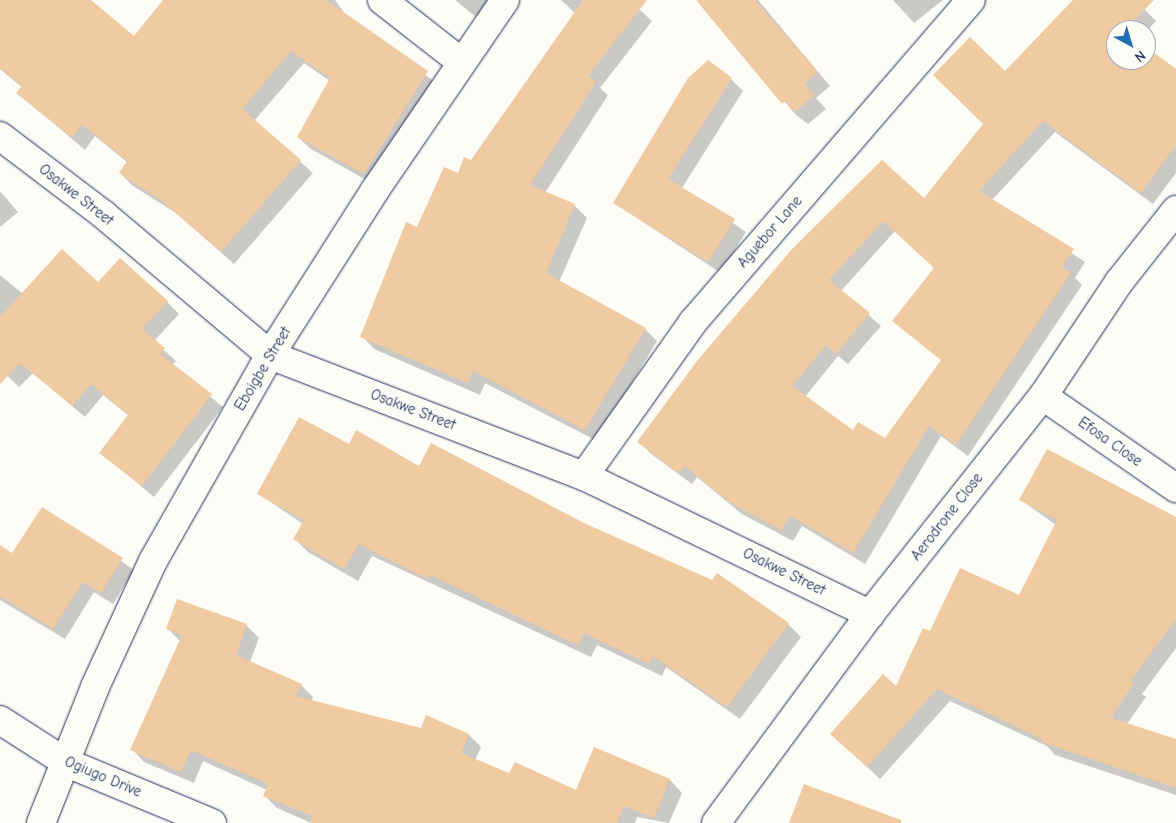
<!DOCTYPE html>
<style>
body{margin:0}
#map{position:relative;width:1176px;height:823px;overflow:hidden;background:#fdfcf7;font-family:"Comic Neue",sans-serif}
div>[style]{position:absolute}
.shadow>*{inset:0;background:#0003}
.building>*{inset:0;background:#f0caa0}
.roads{filter:drop-shadow(0 0 1px #1b2f5e) drop-shadow(0 0 1px #1b2f5e)}
.minor>*{height:28px;margin:-14px;padding:0 14px;transform-origin:14px;border-radius:14px;background:#fdfcf7}
span{translate:-50% -50%;white-space:nowrap;text-align:center;line-height:1.15;-webkit-text-stroke:4px #fdfcf7;paint-order:stroke}
.street-label{font-size:15px;color:#1b2f5e}
.north{position:absolute;left:1106px;top:20px;width:50px;height:50px;box-sizing:border-box;background:#fdfcf7;border:1px solid #a3aaba;border-radius:50%;rotate:141deg;font-size:14px;font-weight:700;line-height:20px;text-align:center;color:#1b2f5e}
.north::after{content:'';display:block;margin:auto;width:18px;height:22px;background:#1f6fb2;clip-path:polygon(50% 0,100% 100%,50% 72%,0 100%)}
</style>
<div id="map">
<div class="shadow">
<i style="clip-path:polygon(0 0,90px 0,134px 38px,164px 0,335px 0,346px 15px,439px 85px,377px 186px,311px 149px,298px 137px,330px 81px,304px 63px,254px 121px,313px 173px,234px 264px,176px 213px,133px 186px,120px 173px,128px 163px,95px 136px,85px 150px,18px 93px,23px 88px,0 69px)"></i>
<i style="clip-path:polygon(455px 0,491px 0,477px 18px)"></i>
<i style="clip-path:polygon(561px 0,629px 0,652px 21px,600px 88px,608px 95px,545px 193px,574px 205px,587px 218px,559px 282px,645px 329px,657px 341px,597px 441px,485px 383px,480px 395px,374px 349px,362px 336px,418px 228px,472px 162px,575px 13px)"></i>
<i style="clip-path:polygon(698px 0,758px 0,830px 86px,816px 98px,826px 109px,808px 124px,796px 115px)"></i>
<i style="clip-path:polygon(893px 0,943px 0,914px 23px)"></i>
<i style="clip-path:polygon(evenodd,1075px 0,1145px 0,1140px 5px,1156px 21px,1146px 32px,1116px 30px,1116px 60px,1146px 60px,1146px 49px,1176px 70px,1176px 173px,1153px 204px,1055px 132px,992px 200px,1085px 262px,1075px 278px,1082px 285px,968px 456px,941px 436px,865px 564px,802px 526px,793px 541px,742px 514px,697px 477px,692px 484px,650px 453px,639px 441px,793px 250px,924px 200px,985px 124px,1005px 72px,1075px 0,895px 231px,936px 268px,894px 321px,942px 361px,885px 439px,853px 432px,805px 397px,838px 356px,848px 364px,881px 326px,841px 291px,895px 231px)"></i>
<i style="clip-path:polygon(731px 79px,743px 91px,682px 188px,746px 232px,721px 273px,614px 203px)"></i>
<i style="clip-path:polygon(0 191px,18px 212px,0 227px)"></i>
<i style="clip-path:polygon(0 275px,23px 294px,99px 284px,167px 302px,179px 314px,154px 341px,176px 361px,172px 365px,223px 407px,154px 497px,101px 453px,129px 416px,103px 395px,85px 417px,33px 373px,19px 387px,0 369px)"></i>
<i style="clip-path:polygon(349px 445px,584px 524px,788px 624px,801px 637px,740px 719px,666px 667px,662px 676px,597px 645px,591px 657px,372px 556px,358px 581px,308px 552px,295px 539px,303px 524px,259px 494px)"></i>
<i style="clip-path:polygon(1021px 500px,1176px 540px,1176px 648px,1142px 694px,1146px 697px,1127px 724px,1176px 741px,1176px 795px,1055px 755px,1047px 746px,950px 701px,880px 779px,832px 734px,897px 688px,930px 632px,1019px 597px,1056px 525px)"></i>
<i style="clip-path:polygon(42px 508px,134px 570px,113px 604px,94px 592px,65px 639px,0 600px,0 547px,13px 554px)"></i>
<i style="clip-path:polygon(246px 625px,259px 638px,250px 662px,301px 685px,313px 697px,312px 701px,421px 730px,469px 735px,481px 747px,475px 760px,510px 775px,577px 791px,595px 749px,670px 780px,682px 793px,669px 823px,637px 817px,635px 823px,311px 823px,277px 808px,265px 796px,267px 790px,203px 761px,194px 783px,144px 762px,132px 749px,180px 641px,168px 629px)"></i>
</div>
<div class="building">
<i style="clip-path:polygon(0 0,91px 0,134px 36px,163px 0,326px 0,428px 71px,364px 174px,297px 137px,330px 78px,291px 51px,242px 109px,301px 160px,221px 252px,162px 201px,119px 173px,127px 161px,82px 124px,72px 138px,16px 93px,22px 86px,0 68px)"></i>
<i style="clip-path:polygon(583px 0,647px 0,588px 76px,596px 82px,530px 185px,575px 204px,546px 273px,646px 328px,585px 430px,473px 371px,468px 383px,360px 337px,406px 222px,417px 227px,444px 167px,458px 173px,464px 157px,471px 160px)"></i>
<i style="clip-path:polygon(696px 0,755px 0,818px 72px,804px 84px,814px 95px,795px 112px,785px 101px,782px 104px)"></i>
<i style="clip-path:polygon(evenodd,1073px 0,1154px 0,1125px 30px,1116px 30px,1116px 60px,1146px 60px,1146px 47px,1176px 69px,1176px 145px,1141px 193px,1043px 121px,979px 191px,1074px 249px,1062px 267px,1071px 273px,956px 445px,929px 426px,853px 553px,790px 515px,781px 530px,729px 502px,685px 466px,679px 473px,637px 442px,697px 361px,792px 249px,882px 160px,924px 198px,983px 124px,933px 75px,970px 37px,1005px 71px,1073px 0,883px 221px,934px 268px,892px 321px,941px 360px,885px 438px,858px 422px,853px 430px,792px 386px,826px 345px,836px 354px,870px 313px,829px 280px,883px 221px)"></i>
<i style="clip-path:polygon(708px 60px,732px 78px,668px 179px,735px 219px,708px 262px,613px 203px,688px 78px)"></i>
<i style="clip-path:polygon(62px 249px,98px 282px,120px 258px,168px 301px,142px 329px,165px 348px,160px 354px,212px 394px,142px 486px,99px 453px,128px 415px,91px 384px,72px 406px,20px 363px,0 384px,0 317px)"></i>
<i style="clip-path:polygon(299px 417px,349px 444px,356px 430px,419px 466px,431px 443px,584px 523px,712px 580px,717px 573px,789px 623px,727px 707px,653px 656px,649px 664px,584px 633px,578px 645px,430px 575px,427px 579px,359px 544px,344px 569px,293px 539px,304px 520px,257px 494px)"></i>
<i style="clip-path:polygon(1047px 449px,1176px 517px,1176px 619px,1130px 681px,1134px 683px,1111px 718px,1176px 739px,1176px 788px,1041px 742px,1042px 739px,937px 689px,867px 767px,830px 734px,883px 674px,896px 686px,923px 628px,930px 631px,960px 568px,1019px 595px,1057px 520px,1019px 500px)"></i>
<i style="clip-path:polygon(42px 507px,123px 558px,101px 593px,83px 582px,53px 629px,0 596px,0 545px,12px 553px)"></i>
<i style="clip-path:polygon(177px 599px,247px 624px,236px 655px,302px 684px,296px 696px,421px 728px,426px 715px,469px 734px,461px 753px,509px 773px,515px 762px,576px 790px,594px 747px,670px 779px,654px 818px,624px 806px,617px 823px,310px 823px,313px 816px,263px 796px,268px 784px,191px 750px,181px 772px,130px 750px,182px 635px,166px 629px)"></i>
<i style="clip-path:polygon(804px 784px,901px 820px,901px 823px,789px 823px)"></i>
</div>
<div class="roads">
<div class="minor">
<i style="left:382px;top:0;width:100px;rotate:38.1deg"></i>
<i style="left:0;top:136px;width:131px;rotate:37.2deg"></i>
<i style="left:104px;top:215px;width:217px;rotate:40.1deg"></i>
<i style="left:270px;top:355px;width:337px;rotate:21.1deg"></i>
<i style="left:584px;top:476px;width:318px;rotate:25.8deg"></i>
<i style="left:1043px;top:396px;width:162px;rotate:34.7deg"></i>
<i style="left:584px;top:476px;width:189px;rotate:-54.7deg"></i>
<i style="left:693px;top:322px;width:425px;rotate:-49.2deg"></i>
<i style="left:0;top:720px;width:80px;rotate:32.7deg"></i>
<i style="left:67px;top:763px;width:157px;rotate:22.5deg"></i>
<i style="left:41px;top:823px;width:146px;rotate:-68.3deg"></i>
<i style="left:95px;top:687px;width:139px;rotate:-65.3deg"></i>
<i style="left:153px;top:561px;width:237px;rotate:-60.4deg"></i>
<i style="left:270px;top:355px;width:196px;rotate:-57.5deg"></i>
<i style="left:375px;top:190px;width:230px;rotate:-55.6deg"></i>
<i style="left:716px;top:823px;width:260px;rotate:-53.6deg"></i>
<i style="left:870px;top:614px;width:278px;rotate:-51.6deg"></i>
<i style="left:1043px;top:396px;width:137px;rotate:-56.3deg"></i>
<i style="left:1119px;top:282px;width:92px;rotate:-51.6deg"></i>
</div>
</div>
<div class="street-label">
<span style="left:76px;top:195px;rotate:38deg">Osakwe Street</span>
<span style="left:770px;top:232px;rotate:-49deg">Aguebor Lane</span>
<span style="left:263px;top:369px;rotate:-59deg">Eboigbe Street</span>
<span style="left:413px;top:410px;rotate:21deg">Osakwe Street</span>
<span style="left:1110px;top:442px;rotate:35deg">Efosa Close</span>
<span style="left:947px;top:517px;rotate:-52deg">Aerodrone Close</span>
<span style="left:784px;top:572px;rotate:26deg">Osakwe Street</span>
<span style="left:103px;top:777px;rotate:23deg">Ogiugo Drive</span>
</div>
<div class="north">N</div>
</div>
